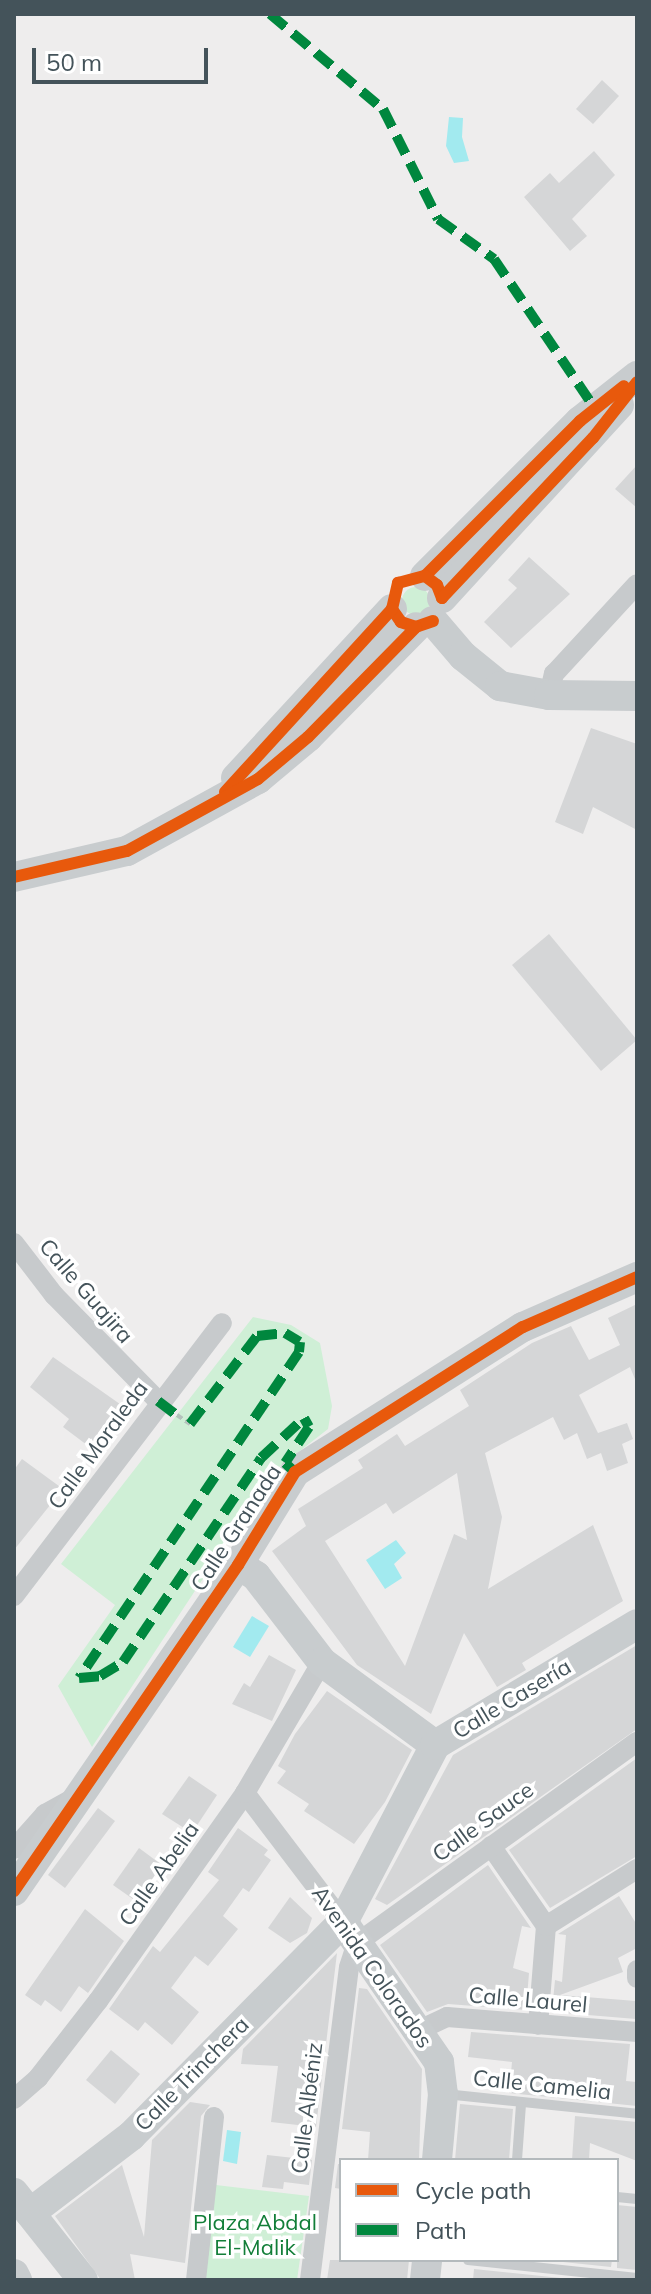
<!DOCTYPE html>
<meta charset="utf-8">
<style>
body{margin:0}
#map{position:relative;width:651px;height:2294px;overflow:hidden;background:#eeeded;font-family:Mulish,sans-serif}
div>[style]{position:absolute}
.green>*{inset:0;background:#cfefd6}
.round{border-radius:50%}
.water>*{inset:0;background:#a2eaef}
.building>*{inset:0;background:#d5d6d7}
.path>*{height:4px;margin-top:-2px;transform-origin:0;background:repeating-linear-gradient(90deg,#b4c2bc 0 6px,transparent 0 10px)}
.lane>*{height:10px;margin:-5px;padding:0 5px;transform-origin:5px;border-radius:5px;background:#c7cacc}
.street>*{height:20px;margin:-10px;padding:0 10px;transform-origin:10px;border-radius:10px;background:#c7cacc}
.secondary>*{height:30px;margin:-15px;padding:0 15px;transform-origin:15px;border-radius:15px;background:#c8ccce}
.quiet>*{height:10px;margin-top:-5px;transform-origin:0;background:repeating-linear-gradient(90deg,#00873e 0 20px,transparent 0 30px)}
.cycleway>*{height:12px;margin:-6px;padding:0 6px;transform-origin:6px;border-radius:6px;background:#e8590c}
span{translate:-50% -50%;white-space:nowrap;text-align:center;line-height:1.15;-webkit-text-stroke:7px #fff;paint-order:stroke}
.street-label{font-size:22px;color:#44535a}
.park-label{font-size:22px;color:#127e38}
.frame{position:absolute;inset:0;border:16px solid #44535a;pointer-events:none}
.legend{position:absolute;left:339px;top:2158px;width:280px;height:104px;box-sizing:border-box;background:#fff;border:2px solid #b4babd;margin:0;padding:10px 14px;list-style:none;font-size:24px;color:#44535a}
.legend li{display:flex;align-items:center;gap:16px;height:40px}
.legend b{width:40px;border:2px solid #b4babd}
.scale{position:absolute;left:32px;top:48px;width:176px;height:36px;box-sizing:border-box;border:4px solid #44535a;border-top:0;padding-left:10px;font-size:24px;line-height:28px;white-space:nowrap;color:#44535a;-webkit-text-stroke:6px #fff;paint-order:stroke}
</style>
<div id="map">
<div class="green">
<i class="round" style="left:402px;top:587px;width:28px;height:28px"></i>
<i style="clip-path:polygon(253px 1317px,291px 1325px,320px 1343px,332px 1406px,328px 1429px,274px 1471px,92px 1747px,58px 1686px,115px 1605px,61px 1564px)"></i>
<i style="clip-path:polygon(216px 2185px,309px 2196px,297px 2280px,204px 2280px)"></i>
</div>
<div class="water">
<i style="clip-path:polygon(449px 117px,463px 118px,462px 137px,469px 161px,454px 163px,446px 146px)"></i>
<i style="clip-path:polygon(396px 1540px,406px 1553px,394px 1564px,402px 1578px,385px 1589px,366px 1560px)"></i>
<i style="clip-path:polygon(252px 1616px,269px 1626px,250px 1657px,233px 1647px)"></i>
<i style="clip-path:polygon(227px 2130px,241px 2132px,237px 2164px,223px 2161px)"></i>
</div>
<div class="building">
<i style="clip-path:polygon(602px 80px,619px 96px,593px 124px,576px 109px)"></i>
<i style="clip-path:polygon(594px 151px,615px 175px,572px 219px,587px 236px,570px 251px,524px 197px,550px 173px,559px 183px)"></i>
<i style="clip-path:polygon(637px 465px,637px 508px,615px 489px)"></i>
<i style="clip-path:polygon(529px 557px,570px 594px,511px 648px,484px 622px,517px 588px,508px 580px)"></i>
<i style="clip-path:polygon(591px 728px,637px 744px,637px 830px,593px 807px,583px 834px,555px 822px)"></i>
<i style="clip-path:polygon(549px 934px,637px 1040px,601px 1071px,512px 965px)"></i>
<i style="clip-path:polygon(evenodd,637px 1304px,637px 1384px,630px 1367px,579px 1395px,598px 1433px,627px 1423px,633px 1439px,622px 1444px,628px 1463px,607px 1471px,601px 1453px,587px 1459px,577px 1433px,564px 1440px,553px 1417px,485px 1453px,502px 1517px,488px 1589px,593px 1525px,623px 1601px,522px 1663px,526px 1670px,497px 1687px,464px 1633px,431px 1714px,357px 1665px,272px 1551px,306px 1526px,298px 1509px,363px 1468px,358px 1460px,397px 1434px,405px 1446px,469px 1406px,460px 1390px,532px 1343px,571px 1326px,589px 1360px,620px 1345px,608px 1318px,637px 1304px,457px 1473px,467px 1540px,454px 1534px,405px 1666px,325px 1541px,386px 1503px,393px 1514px,457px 1473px)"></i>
<i style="clip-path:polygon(53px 1357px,127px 1409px,95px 1451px,63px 1427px,69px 1419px,30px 1387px)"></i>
<i style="clip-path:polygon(22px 1459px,63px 1489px,14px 1550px,14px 1470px)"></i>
<i style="clip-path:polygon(637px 1645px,637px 1729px,387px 1905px,375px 1899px,453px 1755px)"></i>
<i style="clip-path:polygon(269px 1655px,296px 1670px,272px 1721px,232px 1704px,244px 1683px,250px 1687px)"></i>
<i style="clip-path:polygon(327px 1691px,412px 1750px,385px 1802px,354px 1844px,304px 1811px,309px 1804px,277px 1783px,286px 1771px,278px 1766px,295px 1734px)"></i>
<i style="clip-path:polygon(637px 1758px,637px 1856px,550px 1908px,509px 1850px)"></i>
<i style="clip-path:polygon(189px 1776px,217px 1795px,192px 1833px,162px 1814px)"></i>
<i style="clip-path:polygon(98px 1808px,115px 1821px,65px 1888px,48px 1875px)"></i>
<i style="clip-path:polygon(238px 1828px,268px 1850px,264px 1855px,271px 1860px,249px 1892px,243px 1888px,223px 1916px,238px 1929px,208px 1966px,195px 1956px,171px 1988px,199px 2012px,172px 2045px,145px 2022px,138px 2031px,109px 2009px,153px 1946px,160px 1952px,219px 1880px,208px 1872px)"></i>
<i style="clip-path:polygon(139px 1848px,166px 1868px,140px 1904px,113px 1885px)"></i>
<i style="clip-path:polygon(488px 1865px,531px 1928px,522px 1926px,513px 1968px,529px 1973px,526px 2010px,448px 2004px,427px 2012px,380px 1945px)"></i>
<i style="clip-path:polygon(619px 1896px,637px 1925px,637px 1948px,618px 1958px,623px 1972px,560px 1995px,636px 2001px,636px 2019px,552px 2012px,555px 1980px,562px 1982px,566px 1935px,558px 1934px)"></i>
<i style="clip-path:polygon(290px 1897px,312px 1918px,307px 1933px,290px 1943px,268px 1928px)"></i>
<i style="clip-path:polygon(85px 1909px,124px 1941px,88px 1993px,79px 1986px,61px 2012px,45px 2000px,41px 2006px,25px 1995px)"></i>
<i style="clip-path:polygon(337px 1953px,316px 2127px,271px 2122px,278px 2066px,241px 2064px,243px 2049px)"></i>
<i style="clip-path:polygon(359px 1988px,367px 1989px,422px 2069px,419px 2160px,368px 2160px,370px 2132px,342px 2129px)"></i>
<i style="clip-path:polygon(471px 2032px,630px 2044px,626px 2081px,637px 2082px,637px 2106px,509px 2093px,512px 2062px,468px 2057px)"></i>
<i style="clip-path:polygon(111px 2050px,140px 2074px,115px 2104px,86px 2080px)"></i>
<i style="clip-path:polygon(190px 2102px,210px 2105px,201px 2116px,185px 2263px,130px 2254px,135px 2280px,101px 2280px,55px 2216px,122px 2165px,144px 2237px,152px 2140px)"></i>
<i style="clip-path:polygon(460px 2104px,513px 2109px,509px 2160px,455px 2160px)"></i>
<i style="clip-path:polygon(575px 2116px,637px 2122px,637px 2161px,590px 2143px,589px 2160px,572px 2160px)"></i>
<i style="clip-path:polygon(267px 2155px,312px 2160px,309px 2185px,284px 2182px,283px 2189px,262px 2187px)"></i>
<i style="clip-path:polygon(338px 2164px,341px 2164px,341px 2189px,335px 2188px)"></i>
<i style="clip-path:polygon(617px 2205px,637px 2207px,637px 2270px,617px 2268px)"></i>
<i style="clip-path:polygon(330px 2260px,409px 2260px,407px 2280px,327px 2280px)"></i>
<i style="clip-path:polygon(544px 2260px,612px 2260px,611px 2267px)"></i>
<i style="clip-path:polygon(474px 2269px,580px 2280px,473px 2280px)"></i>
</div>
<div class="path">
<i style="left:177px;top:1415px;width:16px;rotate:35deg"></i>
</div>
<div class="lane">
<i style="left:445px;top:2094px;width:193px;rotate:5.9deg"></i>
<i style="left:517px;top:2160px;width:56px;rotate:-85.9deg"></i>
<i style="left:617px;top:2197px;width:20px;rotate:6deg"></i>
<i style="left:468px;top:2260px;width:170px;rotate:6.1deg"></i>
</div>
<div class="street">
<i style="left:549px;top:695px;width:22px;rotate:-77deg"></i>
<i style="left:554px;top:674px;width:122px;rotate:-47.3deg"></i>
<i style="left:14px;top:1243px;width:66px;rotate:52.4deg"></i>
<i style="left:54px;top:1295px;width:148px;rotate:45.5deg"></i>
<i style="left:14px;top:1596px;width:343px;rotate:-52.7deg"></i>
<i style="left:245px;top:1793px;width:162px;rotate:52.8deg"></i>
<i style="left:491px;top:1846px;width:97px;rotate:55.5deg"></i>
<i style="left:546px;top:1926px;width:99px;rotate:94.6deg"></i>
<i style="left:14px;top:1849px;width:47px;rotate:-48.5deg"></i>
<i style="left:45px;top:1814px;width:33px;rotate:-29deg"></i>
<i style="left:546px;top:1926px;width:107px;rotate:-32.1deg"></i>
<i style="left:637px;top:1970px;width:8px;rotate:90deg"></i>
<i style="left:417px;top:2031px;width:33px;rotate:-25deg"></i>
<i style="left:447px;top:2017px;width:191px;rotate:4.5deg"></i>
<i style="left:14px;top:2099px;width:32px;rotate:-41deg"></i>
<i style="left:38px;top:2078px;width:98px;rotate:-52.1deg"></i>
<i style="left:98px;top:2001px;width:255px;rotate:-54.7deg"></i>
<i style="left:245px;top:1793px;width:152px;rotate:-59.6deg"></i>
<i style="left:196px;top:2280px;width:164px;rotate:-83.7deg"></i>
<i style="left:310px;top:2280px;width:315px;rotate:-82.9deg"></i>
<i style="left:349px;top:1967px;width:25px;rotate:-72deg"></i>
<i style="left:357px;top:1943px;width:345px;rotate:-35.7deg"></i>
</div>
<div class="secondary">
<i style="left:425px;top:576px;width:219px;rotate:-45deg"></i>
<i style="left:580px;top:421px;width:73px;rotate:-38.3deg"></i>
<i style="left:442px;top:598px;width:262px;rotate:-47.5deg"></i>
<i style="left:433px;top:621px;width:46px;rotate:49.4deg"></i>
<i style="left:463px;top:656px;width:48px;rotate:39deg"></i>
<i style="left:500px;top:686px;width:50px;rotate:10.4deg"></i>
<i style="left:549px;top:695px;width:88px;rotate:0.7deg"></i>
<i style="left:236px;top:778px;width:230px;rotate:-47.3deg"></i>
<i style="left:14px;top:877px;width:116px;rotate:-13deg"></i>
<i style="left:127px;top:851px;width:149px;rotate:-28.8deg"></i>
<i style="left:258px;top:779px;width:65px;rotate:-40deg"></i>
<i style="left:308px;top:737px;width:154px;rotate:-45.5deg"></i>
<i style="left:238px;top:1565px;width:21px;rotate:31deg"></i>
<i style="left:256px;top:1576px;width:108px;rotate:52.5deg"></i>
<i style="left:322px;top:1662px;width:140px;rotate:36.3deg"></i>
<i style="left:14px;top:1891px;width:396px;rotate:-55.5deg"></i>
<i style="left:238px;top:1565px;width:109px;rotate:-58.5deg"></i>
<i style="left:295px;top:1472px;width:270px;rotate:-32.5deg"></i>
<i style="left:523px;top:1327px;width:124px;rotate:-23.7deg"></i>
<i style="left:343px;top:1922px;width:170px;rotate:55.6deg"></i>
<i style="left:439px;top:2062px;width:32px;rotate:83deg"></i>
<i style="left:443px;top:2094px;width:66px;rotate:95.2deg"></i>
<i style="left:14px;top:2193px;width:111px;rotate:51.6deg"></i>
<i style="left:30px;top:2213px;width:127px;rotate:-37.3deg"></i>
<i style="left:131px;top:2136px;width:301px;rotate:-45.3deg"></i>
<i style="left:343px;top:1922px;width:199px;rotate:-62.5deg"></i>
<i style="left:435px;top:1745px;width:235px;rotate:-30.9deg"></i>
<i style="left:14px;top:2274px;width:7px;rotate:63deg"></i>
<i style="left:425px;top:2280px;width:20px;rotate:-84deg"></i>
</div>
<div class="quiet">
<i style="left:270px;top:14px;width:148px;rotate:40.1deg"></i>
<i style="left:383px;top:109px;width:123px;rotate:63.4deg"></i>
<i style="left:438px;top:219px;width:69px;rotate:35.5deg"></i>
<i style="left:494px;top:259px;width:181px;rotate:56deg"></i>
<i style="left:158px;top:1401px;width:21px;rotate:37deg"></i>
<i style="left:190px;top:1424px;width:111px;rotate:-52.7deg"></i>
<i style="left:257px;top:1336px;width:28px;rotate:-6deg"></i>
<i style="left:285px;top:1333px;width:17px;rotate:31deg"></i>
<i style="left:300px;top:1342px;width:10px;rotate:96deg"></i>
<i style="left:299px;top:1352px;width:393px;rotate:124deg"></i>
<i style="left:79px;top:1678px;width:21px;rotate:-5deg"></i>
<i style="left:100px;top:1676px;width:27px;rotate:-31deg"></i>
<i style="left:123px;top:1662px;width:246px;rotate:-55.9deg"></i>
<i style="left:261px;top:1458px;width:59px;rotate:-42.9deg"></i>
<i style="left:304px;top:1418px;width:10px;rotate:61deg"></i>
<i style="left:309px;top:1427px;width:43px;rotate:123.7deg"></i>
<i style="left:285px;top:1463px;width:13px;rotate:42deg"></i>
</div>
<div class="cycleway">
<i style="left:425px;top:576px;width:219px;rotate:-45deg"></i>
<i style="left:580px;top:421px;width:56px;rotate:-38.5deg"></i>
<i style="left:433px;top:621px;width:18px;rotate:161deg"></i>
<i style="left:416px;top:627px;width:16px;rotate:-162deg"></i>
<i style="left:401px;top:622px;width:16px;rotate:-125deg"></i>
<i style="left:392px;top:609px;width:27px;rotate:-77deg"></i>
<i style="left:398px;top:583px;width:28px;rotate:-15deg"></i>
<i style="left:425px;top:576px;width:15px;rotate:37deg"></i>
<i style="left:437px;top:585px;width:14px;rotate:69deg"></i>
<i style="left:442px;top:598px;width:220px;rotate:-46.7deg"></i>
<i style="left:593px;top:438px;width:71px;rotate:-51.8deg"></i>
<i style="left:225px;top:792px;width:248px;rotate:-47.6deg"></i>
<i style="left:14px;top:877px;width:116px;rotate:-13deg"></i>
<i style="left:127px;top:851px;width:149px;rotate:-28.8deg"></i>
<i style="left:258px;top:779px;width:65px;rotate:-40deg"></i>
<i style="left:308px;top:737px;width:154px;rotate:-45.5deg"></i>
<i style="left:14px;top:1891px;width:396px;rotate:-55.5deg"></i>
<i style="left:238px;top:1565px;width:109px;rotate:-58.5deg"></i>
<i style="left:295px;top:1472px;width:270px;rotate:-32.5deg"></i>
<i style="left:523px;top:1327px;width:124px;rotate:-23.7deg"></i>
</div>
<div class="street-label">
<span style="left:86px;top:1291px;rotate:49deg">Calle Guajira</span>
<span style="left:98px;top:1445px;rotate:-54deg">Calle Moraleda</span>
<span style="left:236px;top:1528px;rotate:-57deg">Calle Granada</span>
<span style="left:512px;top:1699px;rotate:-31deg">Calle Casería</span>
<span style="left:483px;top:1822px;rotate:-36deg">Calle Sauce</span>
<span style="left:159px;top:1874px;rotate:-55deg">Calle Abelia</span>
<span style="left:372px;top:1967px;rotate:55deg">Avenida Colorados</span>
<span style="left:528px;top:2000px;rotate:5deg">Calle Laurel</span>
<span style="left:192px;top:2074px;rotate:-45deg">Calle Trinchera</span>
<span style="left:542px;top:2085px;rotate:6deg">Calle Camelia</span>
<span style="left:307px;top:2108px;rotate:-83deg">Calle Albéniz</span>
</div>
<div class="park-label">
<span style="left:255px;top:2235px">Plaza Abdal<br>El-Malik</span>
</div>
<div class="frame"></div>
<ul class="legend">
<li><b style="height:10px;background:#e8590c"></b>Cycle path</li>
<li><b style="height:10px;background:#00873e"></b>Path</li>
</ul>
<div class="scale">50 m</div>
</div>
